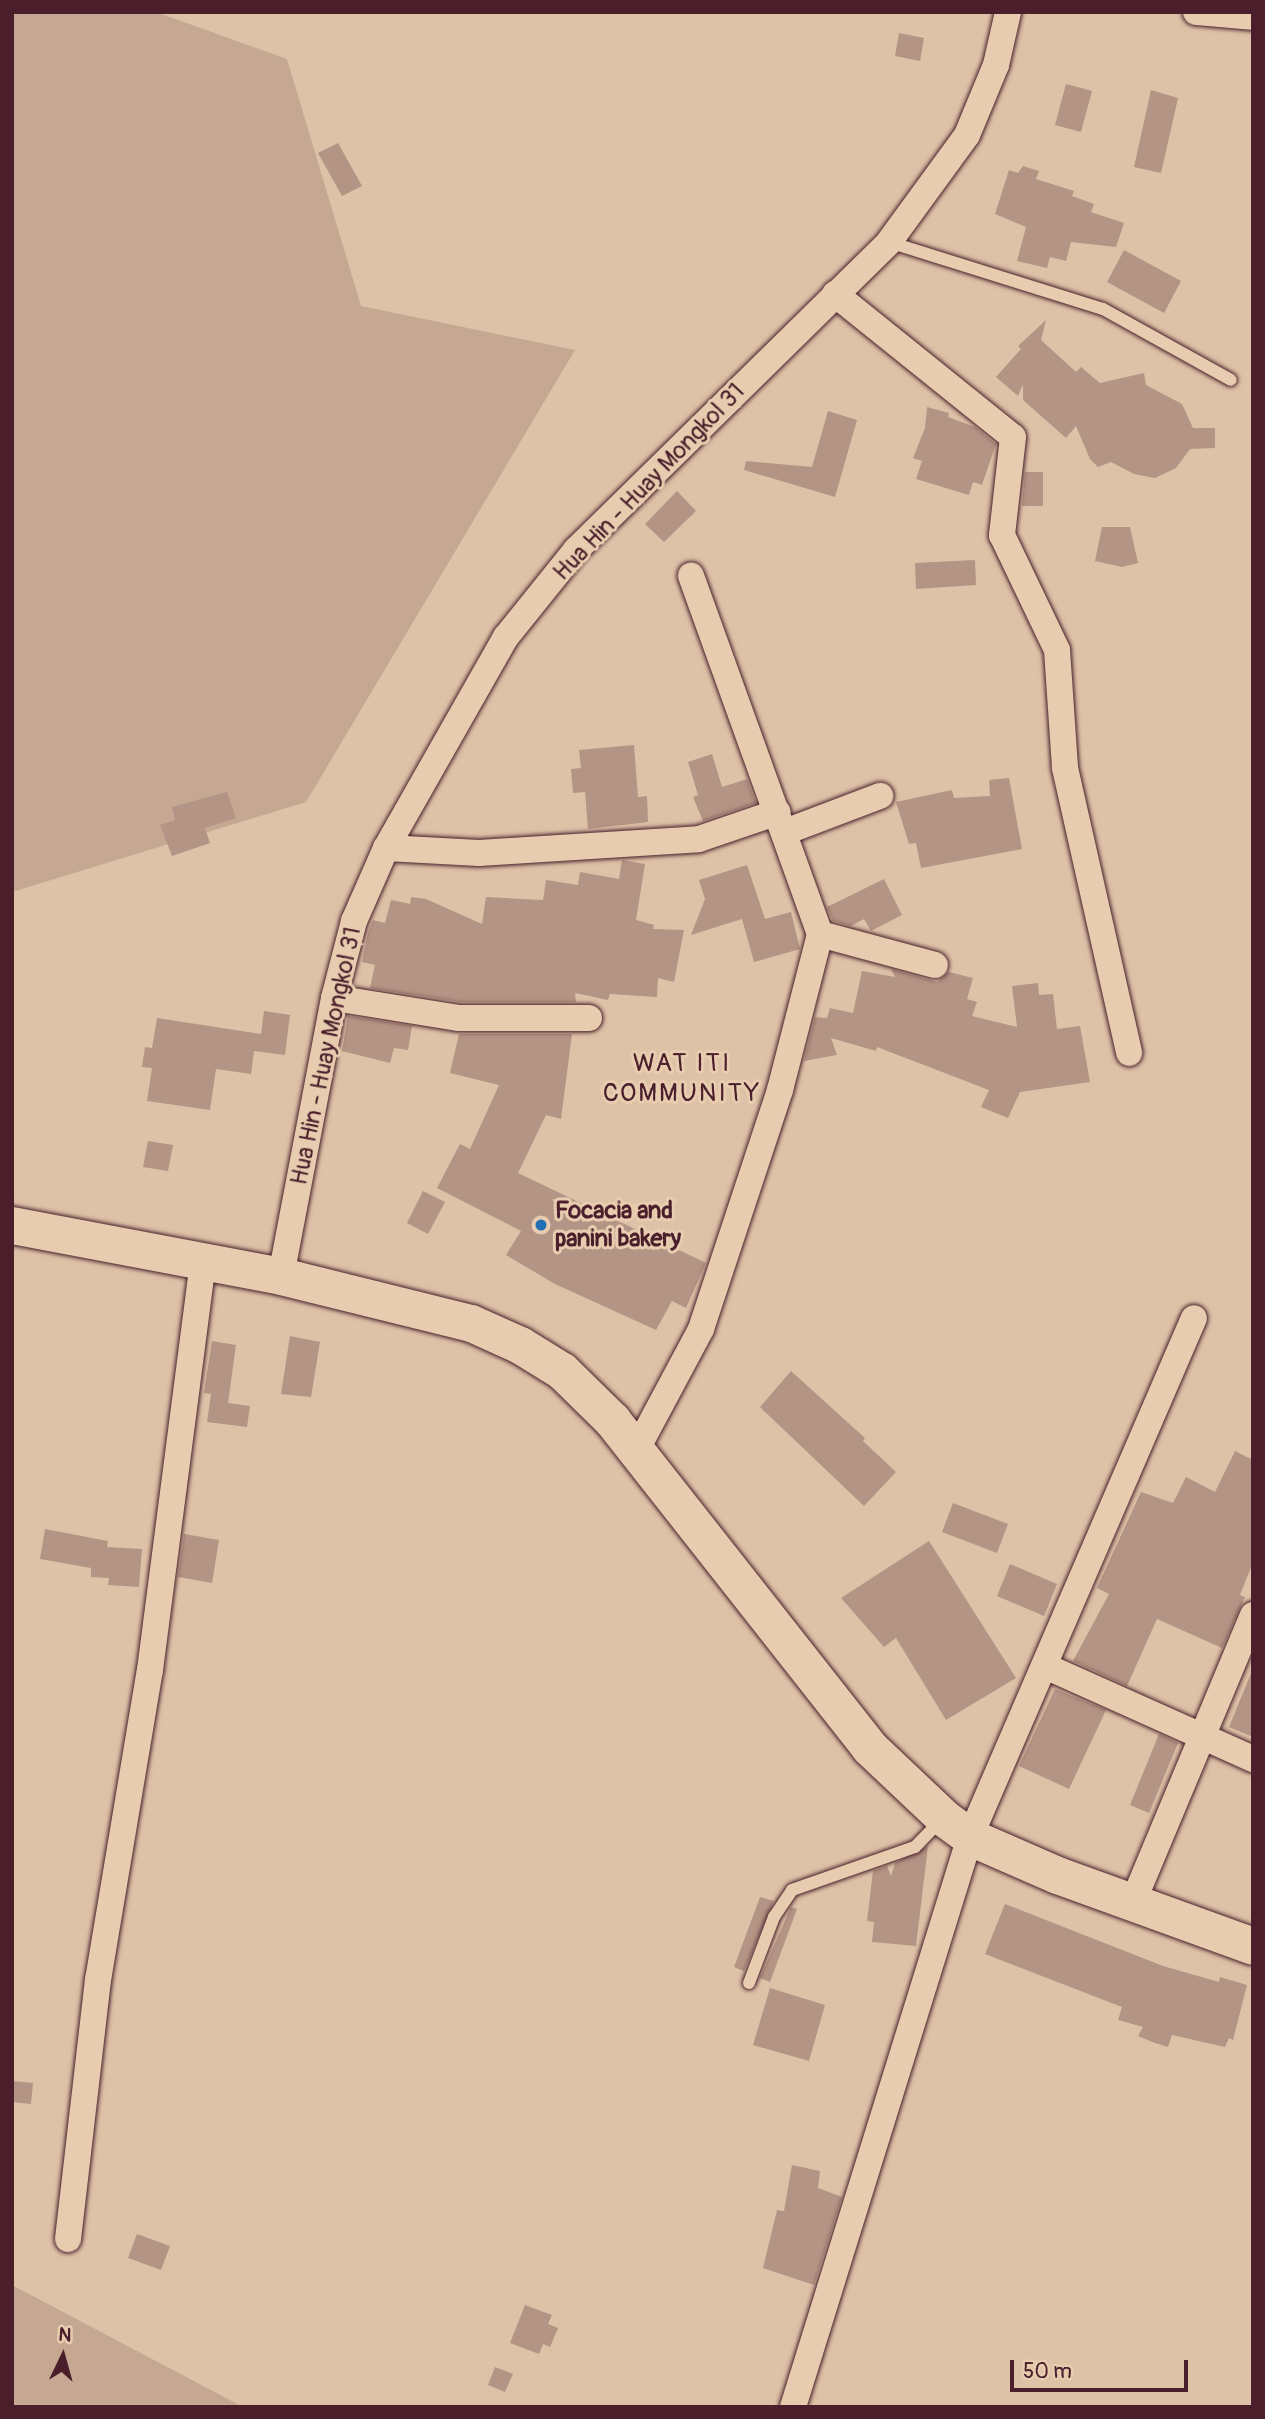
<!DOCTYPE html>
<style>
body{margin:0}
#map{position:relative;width:1265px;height:2419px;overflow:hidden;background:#dec2a7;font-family:Pangolin,sans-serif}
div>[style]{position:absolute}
.green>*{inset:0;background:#c5a792}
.building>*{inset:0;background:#b49484}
.roads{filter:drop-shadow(0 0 2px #4a1f2b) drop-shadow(0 0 2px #4a1f2b)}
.service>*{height:12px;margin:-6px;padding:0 6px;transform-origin:6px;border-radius:6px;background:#e7ccaf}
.minor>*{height:26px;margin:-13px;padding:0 13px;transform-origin:13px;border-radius:13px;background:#e7ccaf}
.secondary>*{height:37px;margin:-18.5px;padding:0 18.5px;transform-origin:18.5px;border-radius:18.5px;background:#e7ccaf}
.dots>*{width:19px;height:19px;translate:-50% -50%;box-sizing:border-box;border:4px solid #e7ccaf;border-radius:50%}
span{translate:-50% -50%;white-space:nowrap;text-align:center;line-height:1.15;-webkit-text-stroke:6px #e7ccaf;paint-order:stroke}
.street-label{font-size:24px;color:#4a1f2b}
.poi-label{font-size:24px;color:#4a1f2b;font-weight:700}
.left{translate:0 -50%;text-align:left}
.neighbourhood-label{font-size:26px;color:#4a1f2b;letter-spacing:2px}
.frame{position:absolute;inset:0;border:14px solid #4a1f2b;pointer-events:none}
.north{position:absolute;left:28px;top:2321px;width:70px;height:70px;-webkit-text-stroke:5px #e7ccaf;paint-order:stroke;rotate:5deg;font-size:19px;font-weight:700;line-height:28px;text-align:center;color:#4a1f2b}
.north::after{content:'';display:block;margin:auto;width:24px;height:32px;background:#4a1f2b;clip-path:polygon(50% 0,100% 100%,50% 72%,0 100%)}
.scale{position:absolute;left:1010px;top:2360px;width:178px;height:32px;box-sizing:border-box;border:4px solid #4a1f2b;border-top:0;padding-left:9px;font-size:21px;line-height:24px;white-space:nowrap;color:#4a1f2b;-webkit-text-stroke:5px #e7ccaf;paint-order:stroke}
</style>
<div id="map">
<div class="green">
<i style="clip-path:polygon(12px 12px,156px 12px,287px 59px,361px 306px,575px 350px,306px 802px,12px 892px)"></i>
<i style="clip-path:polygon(12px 2285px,243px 2407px,12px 2407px)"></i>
</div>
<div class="building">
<i style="clip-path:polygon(899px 33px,924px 38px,920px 61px,895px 56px)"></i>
<i style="clip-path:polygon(1066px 84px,1092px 91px,1081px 132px,1055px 125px)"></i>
<i style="clip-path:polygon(1151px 90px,1178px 98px,1161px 173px,1134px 167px)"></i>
<i style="clip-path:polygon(338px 143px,362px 186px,342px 196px,318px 153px)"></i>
<i style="clip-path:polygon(1023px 166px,1039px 171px,1036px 179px,1074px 191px,1072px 196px,1094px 204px,1091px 212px,1124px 223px,1116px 247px,1071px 242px,1066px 261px,1050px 257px,1047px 268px,1017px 261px,1026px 227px,995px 214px,1009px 170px,1018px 173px)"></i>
<i style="clip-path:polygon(1124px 250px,1181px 281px,1164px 313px,1107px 282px)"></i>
<i style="clip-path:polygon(1046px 320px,1041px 340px,1076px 372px,1081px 367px,1100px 383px,1144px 373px,1146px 385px,1182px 404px,1193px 428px,1215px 428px,1215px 448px,1190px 449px,1176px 468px,1155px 478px,1134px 474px,1111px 462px,1098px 467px,1090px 459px,1076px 426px,1066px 438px,1023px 400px,1023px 384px,1018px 396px,996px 377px,1021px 349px,1018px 346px)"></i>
<i style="clip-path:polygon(927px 407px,949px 413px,948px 417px,975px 427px,996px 444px,982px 485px,973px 482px,969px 495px,916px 479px,922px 461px,913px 458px,925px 428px)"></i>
<i style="clip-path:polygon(828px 411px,857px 420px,835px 497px,744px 470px,746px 461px,812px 467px)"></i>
<i style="clip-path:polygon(1025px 472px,1043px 472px,1043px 506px,1022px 506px)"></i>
<i style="clip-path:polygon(677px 491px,696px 511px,664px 542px,645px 524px)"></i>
<i style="clip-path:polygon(1102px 527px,1130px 527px,1138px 563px,1122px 567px,1095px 561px)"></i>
<i style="clip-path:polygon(975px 560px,976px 585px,916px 589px,915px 563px)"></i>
<i style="clip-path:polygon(634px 745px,638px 797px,647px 796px,648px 822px,588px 829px,585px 792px,573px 793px,571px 769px,581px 768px,579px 750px)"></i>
<i style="clip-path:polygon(712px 754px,722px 787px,747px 779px,756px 803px,703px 821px,693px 797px,698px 795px,688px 762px)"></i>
<i style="clip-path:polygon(1009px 778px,1022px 849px,921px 868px,916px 843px,909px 844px,896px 802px,952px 790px,954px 798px,990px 796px,989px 780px)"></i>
<i style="clip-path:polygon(227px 792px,236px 818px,205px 828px,210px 843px,172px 856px,160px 825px,175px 820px,172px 807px)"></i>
<i style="clip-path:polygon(622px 860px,645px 864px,636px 920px,654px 925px,653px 929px,684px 930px,674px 982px,658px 978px,657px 997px,610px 994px,608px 1000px,575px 993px,576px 1002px,460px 1002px,370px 988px,375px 965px,362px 962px,368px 933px,373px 920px,385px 923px,391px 900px,410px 904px,411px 897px,426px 899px,482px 924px,486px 897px,543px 900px,546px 880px,578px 885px,580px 872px,619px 879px)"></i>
<i style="clip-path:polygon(747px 865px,765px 919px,791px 912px,800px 949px,754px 962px,742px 919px,691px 935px,705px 899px,699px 880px)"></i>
<i style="clip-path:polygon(884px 879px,902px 915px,871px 931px,864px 919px,851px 926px,833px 921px,827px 907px)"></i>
<i style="clip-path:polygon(891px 969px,937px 982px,949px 972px,973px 978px,967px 999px,977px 1002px,972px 1016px,1017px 1027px,1012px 986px,1038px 983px,1039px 995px,1053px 994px,1057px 1029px,1080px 1026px,1090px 1082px,1020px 1092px,1008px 1118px,981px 1107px,989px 1090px,877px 1047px,876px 1051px,831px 1038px,837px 1055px,804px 1061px,815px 1017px,827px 1018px,830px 1008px,853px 1013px,862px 971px,895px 977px)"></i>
<i style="clip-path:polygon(264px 1011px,290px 1015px,285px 1055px,254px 1051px,251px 1074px,216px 1069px,210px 1110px,147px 1101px,152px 1068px,142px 1067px,145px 1047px,152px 1048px,157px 1018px,261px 1034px)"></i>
<i style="clip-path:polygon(348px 1016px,412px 1026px,408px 1050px,394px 1048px,390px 1063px,342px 1051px)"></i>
<i style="clip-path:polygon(459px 1034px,572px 1034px,561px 1119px,546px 1115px,518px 1173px,706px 1263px,686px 1308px,672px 1301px,656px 1330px,555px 1284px,506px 1255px,521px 1231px,437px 1188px,460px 1144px,470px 1149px,499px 1085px,450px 1073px)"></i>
<i style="clip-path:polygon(148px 1141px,173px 1145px,168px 1171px,143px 1167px)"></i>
<i style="clip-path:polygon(423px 1191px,445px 1202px,428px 1234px,407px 1223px)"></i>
<i style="clip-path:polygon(290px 1336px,320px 1342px,311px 1397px,281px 1394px)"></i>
<i style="clip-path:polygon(212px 1341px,236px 1345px,228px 1403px,250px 1406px,247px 1427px,207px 1422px,211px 1394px,204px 1393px)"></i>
<i style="clip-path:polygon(791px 1371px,865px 1438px,863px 1441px,896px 1472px,864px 1506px,760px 1407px)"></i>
<i style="clip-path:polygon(1235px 1451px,1253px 1460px,1253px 1562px,1240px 1595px,1245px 1597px,1222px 1648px,1157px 1619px,1127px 1686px,1073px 1661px,1109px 1594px,1097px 1588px,1141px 1492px,1173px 1503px,1186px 1477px,1215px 1492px)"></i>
<i style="clip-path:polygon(953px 1503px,1008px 1524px,997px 1553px,942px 1532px)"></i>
<i style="clip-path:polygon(45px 1529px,108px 1541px,107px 1547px,142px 1549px,139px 1587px,108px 1585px,109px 1578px,91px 1577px,91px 1568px,40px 1559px)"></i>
<i style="clip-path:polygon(184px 1534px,219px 1540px,212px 1583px,178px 1577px)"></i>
<i style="clip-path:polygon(929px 1541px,1016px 1678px,946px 1720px,896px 1638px,884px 1647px,841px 1598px)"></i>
<i style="clip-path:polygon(1010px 1564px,1057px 1584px,1044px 1616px,997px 1596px)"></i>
<i style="clip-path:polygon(1252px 1671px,1253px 1671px,1253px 1737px,1229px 1727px)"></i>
<i style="clip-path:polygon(1055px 1689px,1106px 1710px,1069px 1789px,1019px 1766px)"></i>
<i style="clip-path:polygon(1159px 1734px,1178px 1743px,1149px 1813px,1130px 1805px)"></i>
<i style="clip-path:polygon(928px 1846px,916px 1946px,872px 1942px,874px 1922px,867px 1921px,873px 1871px,887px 1866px,891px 1876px,895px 1863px)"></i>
<i style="clip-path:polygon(760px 1897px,774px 1901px,744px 1971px,734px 1967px)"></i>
<i style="clip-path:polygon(1005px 1904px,1163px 1966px,1219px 1982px,1220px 1977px,1247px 1985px,1233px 2040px,1229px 2038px,1225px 2047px,1172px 2035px,1168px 2047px,1155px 2043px,1138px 2036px,1143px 2027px,1118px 2020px,1122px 2007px,985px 1954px)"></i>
<i style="clip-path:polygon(791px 1907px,797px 1909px,770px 1982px,760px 1978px)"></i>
<i style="clip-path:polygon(770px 1988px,825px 2005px,809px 2061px,753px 2045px)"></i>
<i style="clip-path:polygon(12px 2081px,33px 2083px,31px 2104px,12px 2102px)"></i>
<i style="clip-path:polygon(792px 2165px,820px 2171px,818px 2188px,842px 2197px,814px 2285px,763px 2268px,777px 2210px,784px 2211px)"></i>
<i style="clip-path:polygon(137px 2234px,170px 2246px,161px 2270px,128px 2258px)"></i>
<i style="clip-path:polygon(525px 2305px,552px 2315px,548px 2324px,558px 2328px,550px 2347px,543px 2344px,539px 2354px,510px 2343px)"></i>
<i style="clip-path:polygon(495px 2367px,513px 2374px,505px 2392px,488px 2385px)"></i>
</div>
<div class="roads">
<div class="service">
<i style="left:889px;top:242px;width:224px;rotate:17.4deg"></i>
<i style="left:1103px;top:309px;width:146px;rotate:29deg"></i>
<i style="left:749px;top:1983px;width:71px;rotate:-69.3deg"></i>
<i style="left:774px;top:1917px;width:32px;rotate:-56deg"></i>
<i style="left:792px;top:1890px;width:130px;rotate:-19.3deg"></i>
<i style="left:915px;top:1847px;width:39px;rotate:-46deg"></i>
</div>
<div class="minor">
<i style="left:1196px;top:12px;width:57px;rotate:5deg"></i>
<i style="left:835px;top:294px;width:228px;rotate:38.8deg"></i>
<i style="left:1013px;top:437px;width:99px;rotate:96.4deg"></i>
<i style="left:1002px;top:535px;width:127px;rotate:64.4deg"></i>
<i style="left:1057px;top:650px;width:118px;rotate:86.1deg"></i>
<i style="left:1065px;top:768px;width:292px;rotate:77.3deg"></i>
<i style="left:785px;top:832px;width:102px;rotate:-20.8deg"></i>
<i style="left:386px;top:848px;width:93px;rotate:3.1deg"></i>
<i style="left:479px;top:853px;width:220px;rotate:-3.6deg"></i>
<i style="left:699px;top:839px;width:83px;rotate:-18.9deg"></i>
<i style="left:820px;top:934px;width:119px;rotate:15.1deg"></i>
<i style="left:334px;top:998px;width:127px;rotate:9.1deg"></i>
<i style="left:459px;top:1018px;width:130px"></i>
<i style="left:281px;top:1276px;width:283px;rotate:-79.2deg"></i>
<i style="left:334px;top:998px;width:80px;rotate:-75.4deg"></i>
<i style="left:354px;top:921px;width:80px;rotate:-66.3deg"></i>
<i style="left:386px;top:848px;width:243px;rotate:-60.4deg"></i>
<i style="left:506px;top:637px;width:112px;rotate:-51.2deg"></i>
<i style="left:576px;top:550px;width:439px;rotate:-44.5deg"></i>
<i style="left:889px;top:242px;width:132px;rotate:-53.9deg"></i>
<i style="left:967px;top:135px;width:76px;rotate:-67.5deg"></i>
<i style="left:996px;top:65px;width:54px;rotate:-77.2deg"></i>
<i style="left:637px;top:1449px;width:136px;rotate:-61.9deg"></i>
<i style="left:701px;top:1329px;width:252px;rotate:-71.7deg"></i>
<i style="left:780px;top:1090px;width:161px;rotate:-75.6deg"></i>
<i style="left:820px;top:934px;width:381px;rotate:-109.8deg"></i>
<i style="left:1045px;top:1666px;width:228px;rotate:24.1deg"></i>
<i style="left:1133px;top:1902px;width:311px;rotate:-67.3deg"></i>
<i style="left:68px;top:2239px;width:261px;rotate:-83.4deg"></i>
<i style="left:98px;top:1980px;width:314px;rotate:-80.5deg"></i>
<i style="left:150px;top:1670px;width:412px;rotate:-82.6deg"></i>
<i style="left:793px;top:2407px;width:597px;rotate:-72.75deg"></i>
<i style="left:970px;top:1837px;width:565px;rotate:-66.66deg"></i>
</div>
<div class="secondary">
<i style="left:12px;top:1225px;width:274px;rotate:10.7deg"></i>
<i style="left:281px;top:1276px;width:196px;rotate:13.9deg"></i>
<i style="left:471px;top:1323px;width:54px;rotate:24.2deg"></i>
<i style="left:520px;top:1345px;width:49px;rotate:31.8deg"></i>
<i style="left:562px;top:1371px;width:70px;rotate:44.4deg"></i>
<i style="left:612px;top:1420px;width:416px;rotate:51.8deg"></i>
<i style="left:869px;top:1747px;width:103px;rotate:43.4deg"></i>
<i style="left:944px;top:1818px;width:32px;rotate:36deg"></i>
<i style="left:970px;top:1837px;width:95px;rotate:23.6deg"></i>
<i style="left:1057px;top:1875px;width:208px;rotate:19.9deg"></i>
</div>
</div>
<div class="dots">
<i style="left:541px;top:1225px;background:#1f6fb2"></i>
</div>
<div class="street-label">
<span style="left:649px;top:482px;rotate:-46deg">Hua Hin - Huay Mongkol 31</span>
<span style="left:326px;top:1056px;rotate:-78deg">Hua Hin - Huay Mongkol 31</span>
</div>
<div class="poi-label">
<span class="left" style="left:555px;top:1225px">Focacia and<br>panini bakery</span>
</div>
<div class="neighbourhood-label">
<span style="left:682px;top:1079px">WAT ITI<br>COMMUNITY</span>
</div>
<div class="frame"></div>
<div class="north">N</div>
<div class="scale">50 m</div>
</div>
